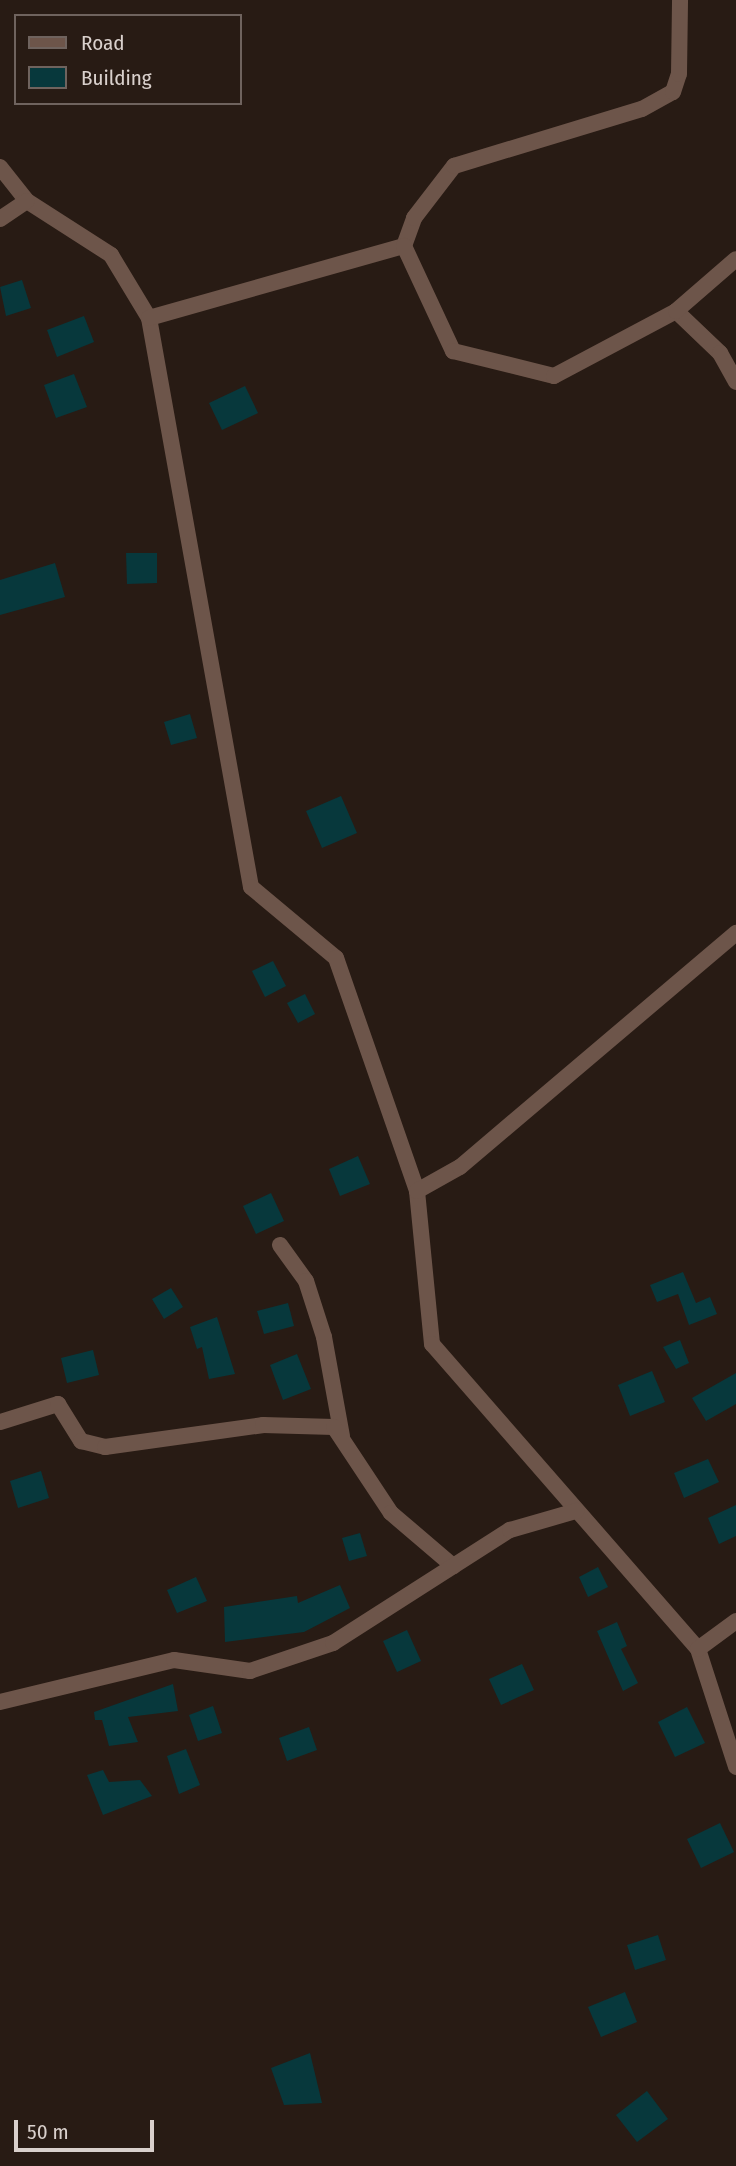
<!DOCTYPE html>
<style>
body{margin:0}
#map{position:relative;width:736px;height:2166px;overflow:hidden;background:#281b14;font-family:"Fira Sans Condensed",sans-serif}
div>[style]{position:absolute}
.building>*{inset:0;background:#07383c}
.minor>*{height:16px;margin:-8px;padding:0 8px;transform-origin:8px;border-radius:8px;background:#6d554a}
span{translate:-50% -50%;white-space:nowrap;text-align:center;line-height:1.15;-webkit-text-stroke:6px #281b14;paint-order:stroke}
.legend{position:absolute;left:14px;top:14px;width:228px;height:91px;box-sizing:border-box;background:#281b14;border:2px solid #6f635e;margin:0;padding:9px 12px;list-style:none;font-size:21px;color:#d9d0cc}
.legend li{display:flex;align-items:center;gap:14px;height:35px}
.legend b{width:35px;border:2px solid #6f635e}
.scale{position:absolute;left:14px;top:2120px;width:140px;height:32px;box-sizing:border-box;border:4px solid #d9d0cc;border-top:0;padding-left:9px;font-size:21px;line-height:24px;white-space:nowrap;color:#d9d0cc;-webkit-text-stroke:5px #281b14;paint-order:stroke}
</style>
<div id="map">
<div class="building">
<i style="clip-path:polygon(22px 280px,31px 308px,6px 316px,0 287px)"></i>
<i style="clip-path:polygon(84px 316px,94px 342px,57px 357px,47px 330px)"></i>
<i style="clip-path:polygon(74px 374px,87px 407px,56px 418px,44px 385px)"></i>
<i style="clip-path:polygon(245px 386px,258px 413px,222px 430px,209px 403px)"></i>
<i style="clip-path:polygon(126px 553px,157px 553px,157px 583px,127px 584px)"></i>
<i style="clip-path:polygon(55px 563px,65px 597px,0 615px,0 580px)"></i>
<i style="clip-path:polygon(190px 714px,197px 738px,171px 745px,164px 722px)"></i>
<i style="clip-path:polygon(341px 796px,357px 833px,322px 848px,306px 811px)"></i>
<i style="clip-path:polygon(273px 961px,286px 986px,265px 997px,252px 971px)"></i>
<i style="clip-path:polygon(305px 994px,315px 1014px,298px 1023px,287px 1003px)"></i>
<i style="clip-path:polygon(358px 1156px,370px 1184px,340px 1196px,329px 1169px)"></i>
<i style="clip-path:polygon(271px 1193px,284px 1221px,256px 1234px,243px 1206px)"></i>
<i style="clip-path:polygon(683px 1272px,696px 1303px,710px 1297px,717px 1314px,689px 1325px,678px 1294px,657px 1302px,650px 1285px)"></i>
<i style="clip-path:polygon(171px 1288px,183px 1307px,164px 1319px,152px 1299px)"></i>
<i style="clip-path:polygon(288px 1303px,294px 1326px,264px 1334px,257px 1311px)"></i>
<i style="clip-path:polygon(217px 1317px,235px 1374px,209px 1379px,202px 1347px,197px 1349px,190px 1327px)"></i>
<i style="clip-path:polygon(680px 1340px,689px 1363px,676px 1369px,663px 1347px)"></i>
<i style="clip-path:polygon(93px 1350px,99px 1375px,67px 1383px,61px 1358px)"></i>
<i style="clip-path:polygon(297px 1354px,311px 1389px,283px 1400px,270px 1365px)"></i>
<i style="clip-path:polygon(652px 1371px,665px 1402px,630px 1416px,618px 1385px)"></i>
<i style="clip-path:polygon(736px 1373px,736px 1404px,706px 1421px,692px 1398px)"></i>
<i style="clip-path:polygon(708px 1459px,719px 1482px,684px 1498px,674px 1473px)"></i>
<i style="clip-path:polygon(41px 1471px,49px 1498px,18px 1508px,10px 1481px)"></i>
<i style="clip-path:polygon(736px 1505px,736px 1536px,719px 1544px,708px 1518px)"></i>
<i style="clip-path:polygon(360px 1533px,367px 1556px,349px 1561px,342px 1538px)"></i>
<i style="clip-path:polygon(598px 1567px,608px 1587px,588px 1597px,579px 1577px)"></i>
<i style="clip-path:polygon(196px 1577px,207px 1601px,177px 1613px,167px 1590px)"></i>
<i style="clip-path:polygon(340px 1585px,350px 1608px,304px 1632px,225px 1642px,224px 1607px,297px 1596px,298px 1603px)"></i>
<i style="clip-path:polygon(617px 1622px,627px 1646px,621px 1649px,638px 1683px,623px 1691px,597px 1631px)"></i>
<i style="clip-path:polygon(407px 1630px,421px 1661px,397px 1672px,383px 1641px)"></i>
<i style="clip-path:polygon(522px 1664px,534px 1690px,501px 1705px,489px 1679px)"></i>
<i style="clip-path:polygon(173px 1684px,178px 1711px,128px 1717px,138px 1742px,109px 1746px,102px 1720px,95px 1720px,94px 1712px)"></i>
<i style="clip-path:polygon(213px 1706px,222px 1733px,198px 1741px,189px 1715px)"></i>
<i style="clip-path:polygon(687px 1707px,705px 1743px,675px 1757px,658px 1722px)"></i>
<i style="clip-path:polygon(309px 1727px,317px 1750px,287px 1761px,279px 1738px)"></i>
<i style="clip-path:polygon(186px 1749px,200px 1785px,179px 1794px,167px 1756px)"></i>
<i style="clip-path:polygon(103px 1770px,109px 1782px,140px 1780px,152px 1796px,103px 1815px,87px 1775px)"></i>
<i style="clip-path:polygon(720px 1823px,734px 1852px,701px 1868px,687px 1839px)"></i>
<i style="clip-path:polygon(658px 1935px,666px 1960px,635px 1970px,627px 1945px)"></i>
<i style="clip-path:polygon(625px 1992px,637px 2022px,601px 2037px,588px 2007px)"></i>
<i style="clip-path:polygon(310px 2053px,322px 2103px,284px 2105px,271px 2068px)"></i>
<i style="clip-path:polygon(647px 2091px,668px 2119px,637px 2142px,616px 2115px)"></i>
</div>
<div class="minor">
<i style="left:0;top:167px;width:43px;rotate:51.5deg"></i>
<i style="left:27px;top:201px;width:100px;rotate:32.7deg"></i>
<i style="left:111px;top:255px;width:74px;rotate:58.9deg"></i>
<i style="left:149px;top:318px;width:578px;rotate:79.84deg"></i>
<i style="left:251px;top:887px;width:111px;rotate:39.9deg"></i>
<i style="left:336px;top:958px;width:247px;rotate:70.8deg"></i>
<i style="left:417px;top:1191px;width:154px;rotate:84.4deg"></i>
<i style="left:432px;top:1344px;width:405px;rotate:48.9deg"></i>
<i style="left:698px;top:1649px;width:124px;rotate:72.1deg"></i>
<i style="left:0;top:219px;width:32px;rotate:-34deg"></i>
<i style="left:404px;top:246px;width:30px;rotate:-70deg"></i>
<i style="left:414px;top:218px;width:66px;rotate:-52.4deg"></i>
<i style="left:454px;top:166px;width:196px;rotate:-16.9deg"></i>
<i style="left:642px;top:109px;width:35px;rotate:-29deg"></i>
<i style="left:673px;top:92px;width:19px;rotate:-72deg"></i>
<i style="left:679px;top:74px;width:74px;rotate:-89.2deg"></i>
<i style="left:676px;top:311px;width:61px;rotate:43.7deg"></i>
<i style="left:720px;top:353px;width:33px;rotate:61deg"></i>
<i style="left:149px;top:318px;width:265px;rotate:-15.8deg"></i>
<i style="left:404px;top:246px;width:116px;rotate:65deg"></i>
<i style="left:453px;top:351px;width:104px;rotate:13.9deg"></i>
<i style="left:554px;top:376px;width:138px;rotate:-28deg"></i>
<i style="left:676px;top:311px;width:79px;rotate:-40.9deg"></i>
<i style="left:417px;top:1191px;width:49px;rotate:-29.2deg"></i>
<i style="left:460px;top:1167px;width:362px;rotate:-40.3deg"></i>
<i style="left:280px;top:1245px;width:44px;rotate:54.2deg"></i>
<i style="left:306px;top:1281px;width:59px;rotate:72.2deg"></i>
<i style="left:324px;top:1337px;width:101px;rotate:79.7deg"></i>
<i style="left:0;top:1422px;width:61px;rotate:-17.2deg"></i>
<i style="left:58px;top:1404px;width:44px;rotate:58.1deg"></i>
<i style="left:81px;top:1441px;width:25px;rotate:14deg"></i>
<i style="left:105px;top:1447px;width:160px;rotate:-7.9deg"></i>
<i style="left:263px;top:1425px;width:71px;rotate:1.6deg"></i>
<i style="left:334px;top:1427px;width:103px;rotate:56.5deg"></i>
<i style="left:391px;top:1513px;width:82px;rotate:40.5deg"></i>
<i style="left:698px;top:1649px;width:47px;rotate:-36.4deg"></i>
<i style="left:0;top:1702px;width:179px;rotate:-13.6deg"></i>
<i style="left:174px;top:1660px;width:77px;rotate:8.2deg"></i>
<i style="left:250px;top:1671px;width:88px;rotate:-18.6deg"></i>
<i style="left:333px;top:1643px;width:210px;rotate:-32.6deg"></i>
<i style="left:510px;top:1530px;width:69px;rotate:-16.1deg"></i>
</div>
<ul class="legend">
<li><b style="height:9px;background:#6d554a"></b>Road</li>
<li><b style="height:19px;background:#07383c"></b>Building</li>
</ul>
<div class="scale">50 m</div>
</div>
